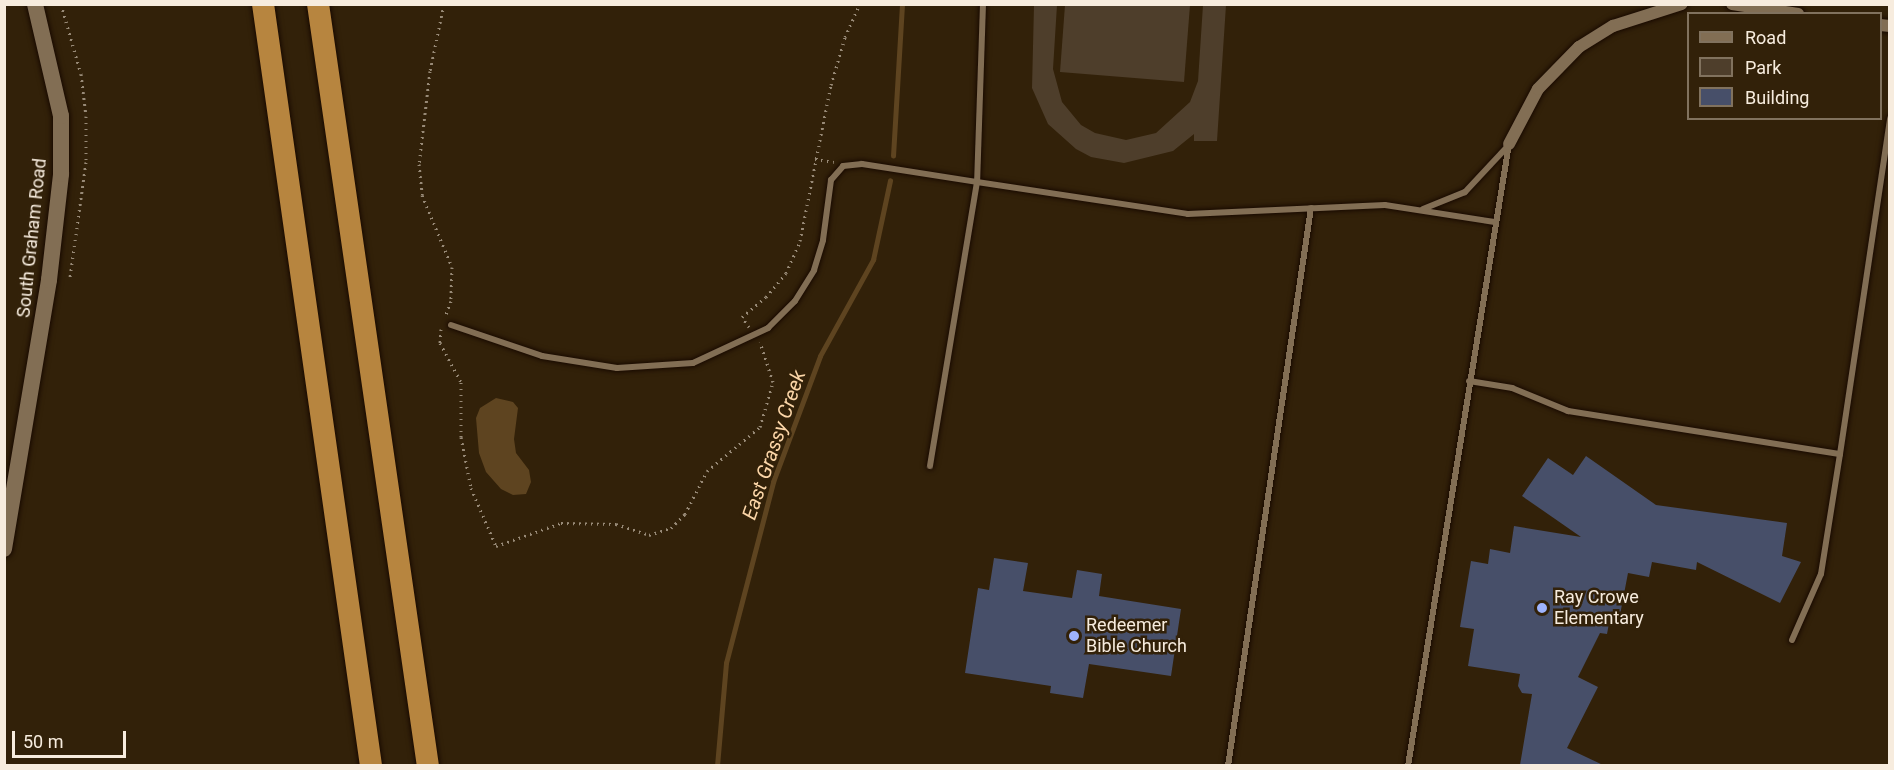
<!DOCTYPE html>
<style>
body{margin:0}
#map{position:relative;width:1894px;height:770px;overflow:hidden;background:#322109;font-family:Roboto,sans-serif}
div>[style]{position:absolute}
.green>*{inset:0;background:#4e3e2b}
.water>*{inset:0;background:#5e4420}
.stream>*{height:4.5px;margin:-2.25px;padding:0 2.25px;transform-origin:2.25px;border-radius:2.25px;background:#5e4420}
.building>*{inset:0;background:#474f69}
.path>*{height:3px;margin-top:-1.5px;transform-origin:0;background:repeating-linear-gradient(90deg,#988a77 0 1.5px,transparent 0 6px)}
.roads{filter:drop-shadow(0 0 2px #190a00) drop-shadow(0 0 2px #190a00)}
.service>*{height:6px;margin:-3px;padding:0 3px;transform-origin:3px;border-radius:3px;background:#826e54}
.minor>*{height:12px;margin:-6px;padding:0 6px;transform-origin:6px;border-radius:6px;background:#826e54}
.tertiary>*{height:16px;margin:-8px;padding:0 8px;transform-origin:8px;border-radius:8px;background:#826e54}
.motorway>*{height:22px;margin:-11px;padding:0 11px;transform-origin:11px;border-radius:11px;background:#b7853f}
.dots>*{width:16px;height:16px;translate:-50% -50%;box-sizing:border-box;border:3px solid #322109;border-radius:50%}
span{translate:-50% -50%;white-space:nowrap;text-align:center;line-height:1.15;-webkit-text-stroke:5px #322109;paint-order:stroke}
.street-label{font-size:18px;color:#f7ecde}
.poi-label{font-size:18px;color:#f7ecde}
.left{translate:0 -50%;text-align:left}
.water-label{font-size:20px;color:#fcd6a8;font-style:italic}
.frame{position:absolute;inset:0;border:6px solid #f7ecde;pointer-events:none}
.legend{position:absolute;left:1687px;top:12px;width:195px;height:108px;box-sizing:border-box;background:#322109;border:2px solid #81725e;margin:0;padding:8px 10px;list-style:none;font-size:18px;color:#f7ecde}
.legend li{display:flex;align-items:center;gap:12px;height:30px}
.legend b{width:30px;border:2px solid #81725e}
.scale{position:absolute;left:12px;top:731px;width:114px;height:27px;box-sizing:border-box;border:3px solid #f7ecde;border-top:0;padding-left:8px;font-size:18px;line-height:21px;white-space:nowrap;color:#f7ecde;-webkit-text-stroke:4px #322109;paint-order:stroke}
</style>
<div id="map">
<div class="green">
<i style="clip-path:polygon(1034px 5px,1057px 5px,1053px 69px,1062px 102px,1081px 125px,1095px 133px,1126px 140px,1156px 133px,1190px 102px,1198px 81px,1203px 5px,1226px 5px,1217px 141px,1194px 141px,1194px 134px,1173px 151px,1124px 163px,1091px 157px,1076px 149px,1048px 124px,1032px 88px)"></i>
<i style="clip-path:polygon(1065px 5px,1190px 5px,1184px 82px,1060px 72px)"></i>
</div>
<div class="water">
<i style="clip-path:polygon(496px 398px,513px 402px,518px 408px,514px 439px,516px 453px,529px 470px,531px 482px,526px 494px,513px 495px,501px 489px,486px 472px,479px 453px,476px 418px,480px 408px)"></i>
</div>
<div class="stream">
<i style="left:893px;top:156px;width:152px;rotate:-86.6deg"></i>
<i style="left:717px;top:766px;width:103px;rotate:-85deg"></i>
<i style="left:726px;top:663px;width:187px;rotate:-75.4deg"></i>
<i style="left:773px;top:482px;width:134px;rotate:-69.5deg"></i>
<i style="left:820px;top:356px;width:110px;rotate:-61.1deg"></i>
<i style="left:873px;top:260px;width:81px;rotate:-77.9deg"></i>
</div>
<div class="building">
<i style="clip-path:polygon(1586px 456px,1656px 505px,1787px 523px,1782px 556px,1801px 562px,1780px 603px,1697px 562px,1696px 570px,1652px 562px,1649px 577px,1628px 573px,1620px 615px,1611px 613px,1607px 634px,1600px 633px,1578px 677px,1598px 687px,1567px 748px,1603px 765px,1520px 765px,1532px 694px,1522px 693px,1518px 686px,1520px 674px,1468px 666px,1474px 629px,1460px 627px,1471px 561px,1488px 564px,1490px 549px,1510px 553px,1514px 526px,1581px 537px,1522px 496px,1548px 458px,1573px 475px)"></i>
<i style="clip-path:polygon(994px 558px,1028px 563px,1023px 591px,1072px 598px,1077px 570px,1102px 574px,1099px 596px,1181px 609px,1171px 676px,1089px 664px,1083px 698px,1050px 693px,1051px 686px,965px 673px,978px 588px,989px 590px)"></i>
</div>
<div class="path">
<i style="left:61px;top:4px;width:73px;rotate:74.1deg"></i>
<i style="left:81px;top:74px;width:42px;rotate:83.2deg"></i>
<i style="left:86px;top:116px;width:46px;rotate:90deg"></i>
<i style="left:86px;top:162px;width:117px;rotate:97.9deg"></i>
<i style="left:444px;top:4px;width:68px;rotate:101.8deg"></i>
<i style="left:430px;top:71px;width:94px;rotate:96.7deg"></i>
<i style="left:419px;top:164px;width:31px;rotate:84deg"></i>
<i style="left:422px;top:195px;width:78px;rotate:67.4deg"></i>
<i style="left:452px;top:267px;width:34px;rotate:92deg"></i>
<i style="left:451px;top:301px;width:17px;rotate:111deg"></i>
<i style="left:815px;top:159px;width:19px;rotate:9deg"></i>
<i style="left:749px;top:327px;width:12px;rotate:-125deg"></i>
<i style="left:742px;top:317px;width:31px;rotate:-40deg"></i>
<i style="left:766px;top:297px;width:31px;rotate:-50deg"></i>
<i style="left:786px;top:273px;width:35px;rotate:-66deg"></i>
<i style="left:800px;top:241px;width:159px;rotate:-78.8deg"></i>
<i style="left:831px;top:85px;width:50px;rotate:-73.7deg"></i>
<i style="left:845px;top:37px;width:36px;rotate:-66deg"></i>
<i style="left:441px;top:329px;width:14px;rotate:94deg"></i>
<i style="left:440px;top:343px;width:44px;rotate:61.7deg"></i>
<i style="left:461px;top:382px;width:55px;rotate:90deg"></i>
<i style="left:461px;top:437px;width:52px;rotate:78.9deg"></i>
<i style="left:471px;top:488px;width:63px;rotate:66.7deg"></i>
<i style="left:496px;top:546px;width:69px;rotate:-19.5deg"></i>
<i style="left:561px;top:523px;width:55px;rotate:1deg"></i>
<i style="left:616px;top:524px;width:35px;rotate:18deg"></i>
<i style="left:649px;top:535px;width:23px;rotate:-18deg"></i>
<i style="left:671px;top:528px;width:20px;rotate:-45deg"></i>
<i style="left:685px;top:514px;width:48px;rotate:-62.9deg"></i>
<i style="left:707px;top:471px;width:69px;rotate:-39.7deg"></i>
<i style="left:760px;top:427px;width:47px;rotate:-73.9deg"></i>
<i style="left:773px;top:382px;width:42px;rotate:-108deg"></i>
</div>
<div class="roads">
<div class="service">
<i style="left:983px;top:4px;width:178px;rotate:91.9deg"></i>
<i style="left:977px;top:182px;width:213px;rotate:8.6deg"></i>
<i style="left:1188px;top:214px;width:197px;rotate:-2.6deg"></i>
<i style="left:1385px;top:205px;width:111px;rotate:8.8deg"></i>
<i style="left:1423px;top:209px;width:45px;rotate:-22deg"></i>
<i style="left:1465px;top:192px;width:62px;rotate:-47deg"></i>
<i style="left:451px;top:325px;width:96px;rotate:18.8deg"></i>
<i style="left:542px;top:356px;width:76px;rotate:9.1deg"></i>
<i style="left:617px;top:368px;width:76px;rotate:-3.8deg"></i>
<i style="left:693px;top:363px;width:83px;rotate:-25deg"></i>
<i style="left:768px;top:328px;width:38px;rotate:-45deg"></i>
<i style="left:795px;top:301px;width:36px;rotate:-58deg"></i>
<i style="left:814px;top:270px;width:31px;rotate:-73deg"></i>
<i style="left:823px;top:240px;width:61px;rotate:-82.4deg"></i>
<i style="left:831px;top:180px;width:18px;rotate:-49deg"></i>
<i style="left:843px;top:166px;width:19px;rotate:-6deg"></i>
<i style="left:862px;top:164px;width:116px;rotate:8.9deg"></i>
<i style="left:977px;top:182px;width:288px;rotate:99.4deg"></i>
<i style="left:1469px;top:381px;width:44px;rotate:9.2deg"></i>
<i style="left:1512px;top:388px;width:61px;rotate:22.3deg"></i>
<i style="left:1568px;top:411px;width:275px;rotate:9deg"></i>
<i style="left:1840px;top:454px;width:339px;rotate:-81.5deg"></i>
<i style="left:1792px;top:640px;width:72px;rotate:-66.3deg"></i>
<i style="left:1821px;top:574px;width:121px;rotate:-81deg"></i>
<i style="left:1228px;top:766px;width:564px;rotate:-81.54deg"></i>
<i style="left:1408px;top:766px;width:630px;rotate:-80.78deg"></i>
</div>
<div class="minor">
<i style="left:1732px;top:4px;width:67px;rotate:8.6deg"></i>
<i style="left:1880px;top:25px;width:10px;rotate:6deg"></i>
<i style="left:1509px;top:144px;width:62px;rotate:-62.2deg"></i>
<i style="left:1538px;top:89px;width:59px;rotate:-45.7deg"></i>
<i style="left:1579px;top:47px;width:40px;rotate:-32deg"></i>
<i style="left:1613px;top:26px;width:72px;rotate:-17.7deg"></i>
</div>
<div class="tertiary">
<i style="left:4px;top:549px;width:273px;rotate:-80.5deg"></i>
<i style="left:49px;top:280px;width:107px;rotate:-83.5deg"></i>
<i style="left:61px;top:174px;width:58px;rotate:-90deg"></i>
<i style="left:61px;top:116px;width:115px;rotate:-103.1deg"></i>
</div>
<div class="motorway">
<i style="left:263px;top:4px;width:770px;rotate:81.93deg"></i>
<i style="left:318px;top:4px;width:770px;rotate:81.79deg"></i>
</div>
</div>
<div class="dots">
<i style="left:1542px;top:608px;background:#9eb3fd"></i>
<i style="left:1074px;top:636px;background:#9eb3fd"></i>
</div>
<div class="street-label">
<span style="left:32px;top:238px;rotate:-84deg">South Graham Road</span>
</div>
<div class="poi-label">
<span class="left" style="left:1554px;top:608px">Ray Crowe<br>Elementary</span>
<span class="left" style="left:1086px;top:636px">Redeemer<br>Bible Church</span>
</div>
<div class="water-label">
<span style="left:774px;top:445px;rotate:-71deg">East Grassy Creek</span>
</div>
<div class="frame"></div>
<ul class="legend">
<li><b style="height:8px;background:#826e54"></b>Road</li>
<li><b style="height:16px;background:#4e3e2b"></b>Park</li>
<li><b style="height:16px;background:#474f69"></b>Building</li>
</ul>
<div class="scale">50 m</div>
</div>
